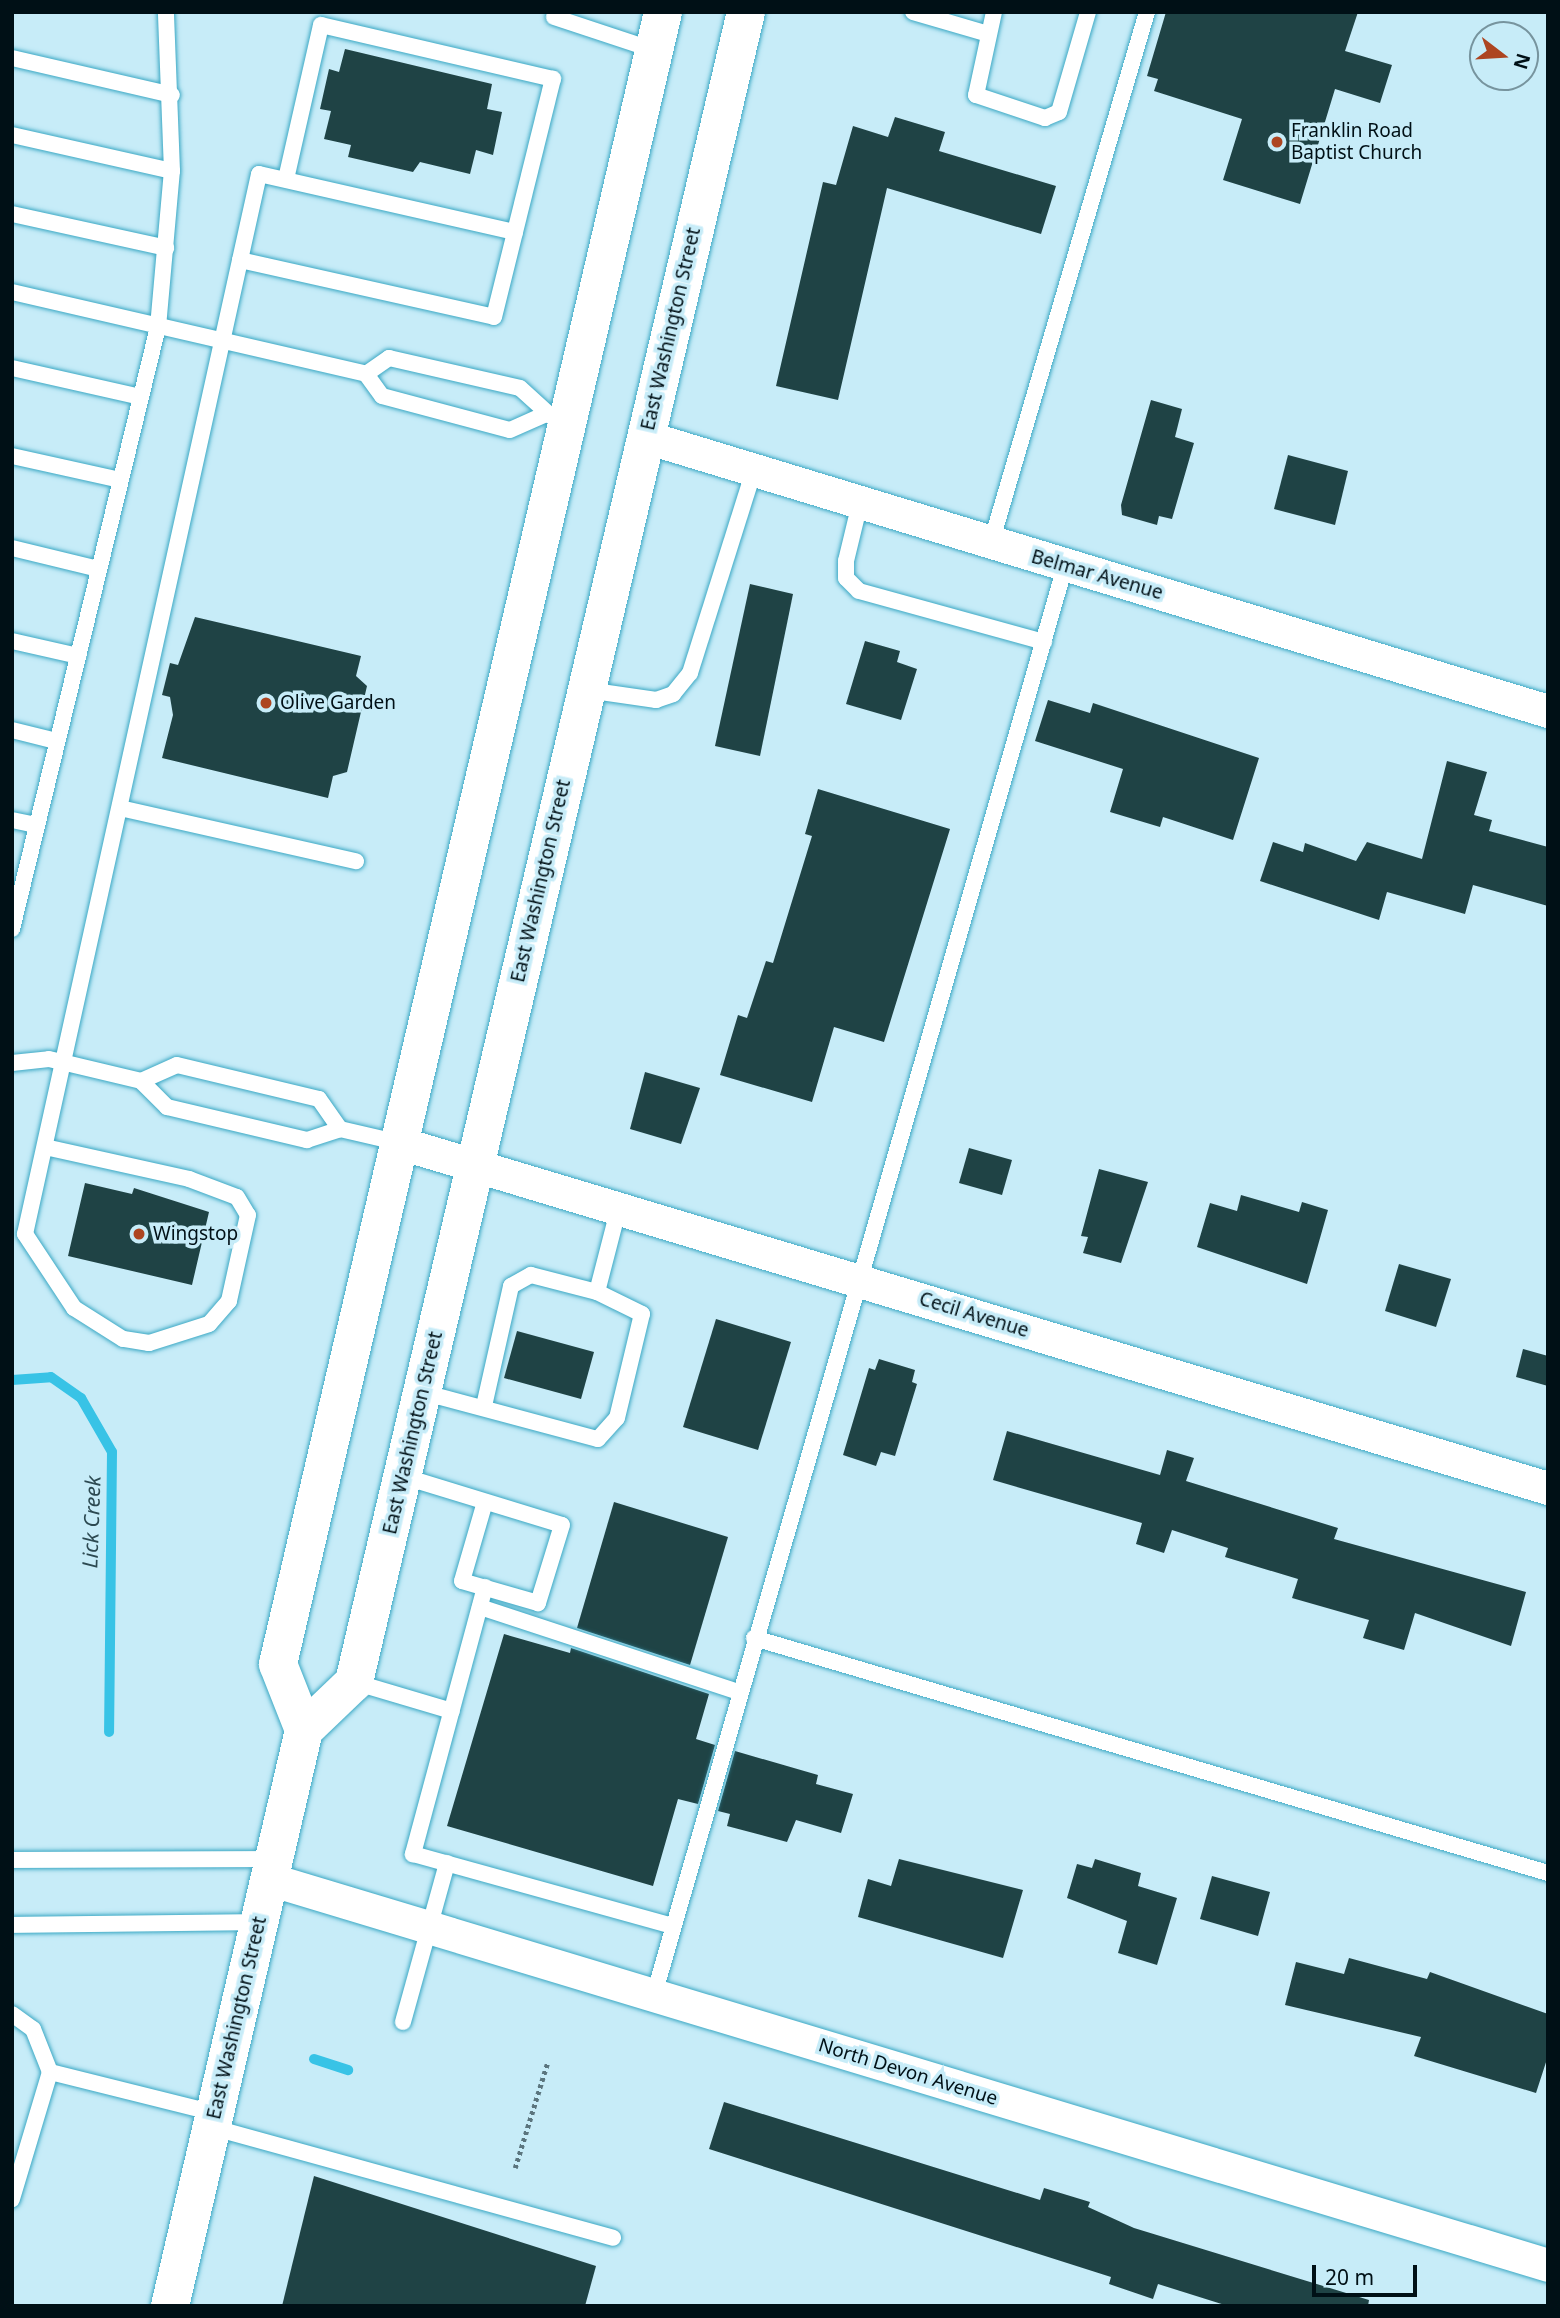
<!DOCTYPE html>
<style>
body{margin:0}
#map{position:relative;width:1560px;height:2318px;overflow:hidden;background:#c7ecf8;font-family:"Noto Sans",sans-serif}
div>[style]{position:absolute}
.stream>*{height:10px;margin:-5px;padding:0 5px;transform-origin:5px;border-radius:5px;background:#38c3e6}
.building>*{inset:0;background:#1f4345}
.path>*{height:4.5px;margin-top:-2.25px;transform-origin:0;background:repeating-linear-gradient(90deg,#5b757e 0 3.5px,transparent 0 7px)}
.roads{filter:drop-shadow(0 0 2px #3ba8c4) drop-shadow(0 0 2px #3ba8c4)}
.lane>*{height:16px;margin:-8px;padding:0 8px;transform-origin:8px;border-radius:8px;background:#fff}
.street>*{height:33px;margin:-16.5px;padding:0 16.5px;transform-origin:16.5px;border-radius:16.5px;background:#fff}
.primary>*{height:38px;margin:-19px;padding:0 19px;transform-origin:19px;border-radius:19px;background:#fff}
.dots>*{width:19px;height:19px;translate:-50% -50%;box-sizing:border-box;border:4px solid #c7ecf8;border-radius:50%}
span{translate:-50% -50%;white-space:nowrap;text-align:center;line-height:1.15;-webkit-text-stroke:7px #c7ecf8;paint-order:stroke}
.poi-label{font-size:19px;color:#001016}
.left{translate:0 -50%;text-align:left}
.street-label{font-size:19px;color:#001016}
.water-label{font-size:21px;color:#2c4951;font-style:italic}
.frame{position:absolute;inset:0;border:14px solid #001016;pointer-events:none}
.north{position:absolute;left:1469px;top:21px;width:70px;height:70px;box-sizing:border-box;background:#c7ecf8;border:2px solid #77949e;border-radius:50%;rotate:107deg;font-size:19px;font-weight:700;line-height:28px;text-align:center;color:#001016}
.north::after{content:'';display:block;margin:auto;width:24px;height:32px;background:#ad4521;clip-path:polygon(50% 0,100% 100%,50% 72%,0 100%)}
.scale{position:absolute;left:1312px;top:2265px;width:105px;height:32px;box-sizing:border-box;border:4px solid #001016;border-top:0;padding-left:9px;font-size:21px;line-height:24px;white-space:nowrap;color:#001016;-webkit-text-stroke:5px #c7ecf8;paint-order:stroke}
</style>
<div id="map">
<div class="stream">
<i style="left:12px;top:1380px;width:39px;rotate:-4deg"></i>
<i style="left:51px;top:1377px;width:37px;rotate:35deg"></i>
<i style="left:81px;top:1398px;width:62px;rotate:60.1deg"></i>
<i style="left:112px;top:1452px;width:280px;rotate:90.6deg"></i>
<i style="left:314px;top:2059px;width:36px;rotate:18deg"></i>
</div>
<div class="building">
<i style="clip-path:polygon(1166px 12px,1358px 12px,1345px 51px,1392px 65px,1380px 103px,1335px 89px,1300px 204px,1223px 180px,1242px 119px,1154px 91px,1158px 79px,1147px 76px)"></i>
<i style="clip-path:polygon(345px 49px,492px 84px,487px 109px,502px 112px,493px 155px,476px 150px,470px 174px,420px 162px,413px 172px,348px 157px,351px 145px,324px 139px,331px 111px,320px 109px,329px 69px,339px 72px)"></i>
<i style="clip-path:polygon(895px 117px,945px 132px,939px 151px,1056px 186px,1041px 234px,887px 188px,838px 400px,776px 386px,823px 182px,836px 185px,853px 126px,888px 137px)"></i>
<i style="clip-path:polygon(1151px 400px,1182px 409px,1175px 437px,1194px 443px,1172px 519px,1159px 516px,1157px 525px,1122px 515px,1121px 505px)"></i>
<i style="clip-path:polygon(1288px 455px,1348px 471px,1335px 525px,1274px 509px)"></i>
<i style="clip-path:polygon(750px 584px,793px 594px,760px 756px,715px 746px)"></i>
<i style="clip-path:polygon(195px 617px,361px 656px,356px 676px,367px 686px,347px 772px,333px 776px,328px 798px,162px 758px,173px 715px,170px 697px,162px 695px,170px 663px,178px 665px)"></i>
<i style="clip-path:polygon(865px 641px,900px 651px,897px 662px,917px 669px,901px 720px,846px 704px)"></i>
<i style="clip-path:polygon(1048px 700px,1090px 713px,1093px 703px,1259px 758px,1233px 840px,1163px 817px,1160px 827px,1110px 812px,1123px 769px,1035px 741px)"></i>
<i style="clip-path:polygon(1447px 761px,1487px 772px,1474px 815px,1492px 820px,1489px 831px,1548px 847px,1548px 906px,1473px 885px,1465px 914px,1387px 892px,1379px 920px,1260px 881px,1273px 842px,1303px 852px,1305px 843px,1356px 861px,1367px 842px,1422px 859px)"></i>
<i style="clip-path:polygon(818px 789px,950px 829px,884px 1042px,834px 1027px,812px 1102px,720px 1075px,738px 1015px,747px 1018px,766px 961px,773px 963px,812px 836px,805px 834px)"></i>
<i style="clip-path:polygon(645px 1072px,700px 1088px,681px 1144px,630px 1129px)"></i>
<i style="clip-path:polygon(969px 1148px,1012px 1160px,1002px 1195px,959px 1183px)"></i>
<i style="clip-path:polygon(1099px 1169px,1148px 1182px,1121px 1263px,1083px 1253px,1088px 1237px,1081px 1236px)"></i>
<i style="clip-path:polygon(85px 1183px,132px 1194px,134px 1188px,209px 1212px,192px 1285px,68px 1256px)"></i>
<i style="clip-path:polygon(1241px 1195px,1299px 1212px,1302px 1202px,1328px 1210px,1307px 1284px,1197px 1247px,1210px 1203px,1237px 1211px)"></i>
<i style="clip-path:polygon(1399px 1264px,1451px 1279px,1436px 1327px,1385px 1311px)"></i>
<i style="clip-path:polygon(716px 1319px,791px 1342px,758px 1450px,683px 1427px)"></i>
<i style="clip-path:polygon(517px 1331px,594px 1352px,581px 1399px,504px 1378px)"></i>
<i style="clip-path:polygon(1523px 1349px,1548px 1356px,1548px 1386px,1516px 1377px)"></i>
<i style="clip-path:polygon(879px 1359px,915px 1370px,912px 1382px,917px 1384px,895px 1456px,881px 1452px,876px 1466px,843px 1455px,869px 1368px,875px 1370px)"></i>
<i style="clip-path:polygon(1007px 1431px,1160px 1475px,1167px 1450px,1194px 1458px,1186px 1481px,1338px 1528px,1334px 1539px,1526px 1592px,1511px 1646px,1415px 1613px,1404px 1650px,1363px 1638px,1369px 1620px,1292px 1598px,1298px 1579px,1225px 1557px,1228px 1548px,1172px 1530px,1164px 1553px,1136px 1544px,1142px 1523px,993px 1480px)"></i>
<i style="clip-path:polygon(614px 1502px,728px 1537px,690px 1665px,577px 1628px)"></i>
<i style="clip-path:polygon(504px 1634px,570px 1653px,571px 1648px,709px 1694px,696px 1739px,715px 1745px,698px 1804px,678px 1799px,653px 1886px,447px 1826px)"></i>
<i style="clip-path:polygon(735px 1751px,818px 1775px,816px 1784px,853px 1794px,841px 1833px,796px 1820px,787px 1842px,727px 1826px,730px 1814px,718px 1811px)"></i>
<i style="clip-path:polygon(899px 1859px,1023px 1890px,1003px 1958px,858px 1917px,868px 1879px,891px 1886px)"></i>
<i style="clip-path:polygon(1095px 1859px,1141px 1873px,1138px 1886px,1177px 1898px,1157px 1965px,1118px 1953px,1127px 1921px,1067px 1898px,1077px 1864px,1092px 1868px)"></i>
<i style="clip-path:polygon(1212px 1876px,1270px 1892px,1258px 1936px,1200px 1919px)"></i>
<i style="clip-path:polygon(1349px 1958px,1427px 1979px,1430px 1972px,1548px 2014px,1548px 2056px,1536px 2093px,1414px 2056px,1421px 2037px,1285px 2005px,1296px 1962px,1344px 1974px)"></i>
<i style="clip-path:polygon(724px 2102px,1040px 2200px,1044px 2188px,1090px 2202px,1088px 2207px,1134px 2228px,1369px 2300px,1368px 2306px,1228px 2306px,1158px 2284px,1153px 2299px,1109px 2284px,1111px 2277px,709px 2149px)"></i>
<i style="clip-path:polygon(314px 2176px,596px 2266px,585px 2306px,282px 2306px)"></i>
</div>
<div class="path">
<i style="left:515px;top:2168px;width:109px;rotate:-72.9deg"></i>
</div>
<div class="roads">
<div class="lane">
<i style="left:913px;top:12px;width:78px;rotate:16.3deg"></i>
<i style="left:994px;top:12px;width:85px;rotate:102.2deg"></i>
<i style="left:976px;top:95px;width:73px;rotate:18.4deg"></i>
<i style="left:1045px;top:118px;width:15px;rotate:-23deg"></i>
<i style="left:1059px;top:112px;width:104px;rotate:-73.8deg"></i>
<i style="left:554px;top:17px;width:105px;rotate:18.3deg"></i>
<i style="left:12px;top:58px;width:164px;rotate:13deg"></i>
<i style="left:12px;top:135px;width:164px;rotate:12.7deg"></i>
<i style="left:12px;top:214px;width:158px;rotate:12.4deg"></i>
<i style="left:240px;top:260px;width:88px;rotate:-77.5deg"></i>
<i style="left:259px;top:174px;width:262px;rotate:12.8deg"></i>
<i style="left:515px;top:232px;width:158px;rotate:-76.1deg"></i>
<i style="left:553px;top:79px;width:238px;rotate:-166.9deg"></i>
<i style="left:321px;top:25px;width:158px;rotate:102.8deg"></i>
<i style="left:12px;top:292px;width:363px;rotate:13deg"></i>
<i style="left:366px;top:374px;width:27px;rotate:54deg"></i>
<i style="left:382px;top:396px;width:132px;rotate:14.9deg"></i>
<i style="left:510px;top:430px;width:36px;rotate:-24deg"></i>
<i style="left:12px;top:368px;width:132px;rotate:12.7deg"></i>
<i style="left:366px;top:374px;width:28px;rotate:-35deg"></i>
<i style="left:389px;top:358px;width:134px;rotate:12.9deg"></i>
<i style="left:520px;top:388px;width:43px;rotate:42.2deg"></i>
<i style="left:12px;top:456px;width:111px;rotate:12.5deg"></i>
<i style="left:860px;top:503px;width:60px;rotate:103.6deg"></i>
<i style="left:846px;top:561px;width:17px;rotate:90deg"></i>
<i style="left:846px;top:578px;width:18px;rotate:45deg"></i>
<i style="left:859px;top:591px;width:192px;rotate:15.4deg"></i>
<i style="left:991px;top:543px;width:553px;rotate:-73.63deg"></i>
<i style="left:12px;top:548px;width:89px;rotate:13.6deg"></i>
<i style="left:12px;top:641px;width:68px;rotate:12.8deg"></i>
<i style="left:587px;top:690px;width:70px;rotate:8.2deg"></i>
<i style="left:656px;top:700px;width:18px;rotate:-19deg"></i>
<i style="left:673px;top:694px;width:27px;rotate:-51deg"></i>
<i style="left:690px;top:673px;width:213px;rotate:-72.5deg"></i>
<i style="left:12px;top:730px;width:45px;rotate:14deg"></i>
<i style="left:120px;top:808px;width:242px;rotate:12.7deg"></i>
<i style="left:12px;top:820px;width:25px;rotate:12deg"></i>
<i style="left:12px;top:929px;width:619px;rotate:-76.37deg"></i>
<i style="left:158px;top:327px;width:157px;rotate:-84.9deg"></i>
<i style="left:172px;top:171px;width:159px;rotate:-92.2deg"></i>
<i style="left:12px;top:1063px;width:37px;rotate:-6deg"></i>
<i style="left:49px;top:1059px;width:95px;rotate:13.4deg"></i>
<i style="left:141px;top:1081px;width:37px;rotate:45deg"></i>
<i style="left:167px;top:1107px;width:144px;rotate:13.3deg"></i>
<i style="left:307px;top:1140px;width:35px;rotate:-18deg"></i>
<i style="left:340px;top:1129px;width:62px;rotate:13.1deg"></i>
<i style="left:141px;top:1081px;width:39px;rotate:-24deg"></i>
<i style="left:177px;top:1065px;width:146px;rotate:13.5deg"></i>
<i style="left:319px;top:1099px;width:37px;rotate:55deg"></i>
<i style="left:45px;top:1147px;width:148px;rotate:12.5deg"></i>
<i style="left:189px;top:1179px;width:51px;rotate:20.6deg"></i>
<i style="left:237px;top:1197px;width:21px;rotate:59deg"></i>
<i style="left:248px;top:1215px;width:88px;rotate:102.5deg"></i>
<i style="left:229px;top:1301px;width:30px;rotate:131deg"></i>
<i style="left:209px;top:1324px;width:63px;rotate:162.4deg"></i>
<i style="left:149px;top:1343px;width:26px;rotate:-171deg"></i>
<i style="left:123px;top:1339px;width:58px;rotate:-147.7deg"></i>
<i style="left:74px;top:1308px;width:89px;rotate:-123.5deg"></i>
<i style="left:25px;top:1234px;width:997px;rotate:-77.55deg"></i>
<i style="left:240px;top:260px;width:260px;rotate:12.6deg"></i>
<i style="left:494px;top:317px;width:88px;rotate:-76.1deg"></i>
<i style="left:422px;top:1392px;width:182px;rotate:15deg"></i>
<i style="left:598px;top:1439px;width:28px;rotate:-48deg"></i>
<i style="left:617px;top:1418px;width:107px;rotate:-76.5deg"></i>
<i style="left:642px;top:1314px;width:50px;rotate:-153.9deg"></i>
<i style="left:484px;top:1406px;width:123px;rotate:-77.3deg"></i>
<i style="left:511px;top:1286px;width:23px;rotate:-29deg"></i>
<i style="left:531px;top:1275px;width:68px;rotate:14.4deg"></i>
<i style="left:597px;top:1292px;width:88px;rotate:-75.5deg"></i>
<i style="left:402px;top:1476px;width:167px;rotate:17deg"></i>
<i style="left:562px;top:1525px;width:82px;rotate:107.1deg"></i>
<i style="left:538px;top:1603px;width:79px;rotate:-163.9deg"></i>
<i style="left:462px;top:1581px;width:82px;rotate:-73.8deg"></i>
<i style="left:485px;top:1587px;width:277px;rotate:105.1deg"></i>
<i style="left:413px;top:1854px;width:270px;rotate:15.5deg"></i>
<i style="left:480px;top:1607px;width:273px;rotate:18.2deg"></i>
<i style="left:754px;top:1638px;width:828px;rotate:16.49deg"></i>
<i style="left:354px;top:1682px;width:102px;rotate:16.5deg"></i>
<i style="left:12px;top:1860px;width:262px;rotate:-0.2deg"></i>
<i style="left:12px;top:1925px;width:246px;rotate:-0.7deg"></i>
<i style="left:654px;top:1995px;width:1487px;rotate:-73.95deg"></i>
<i style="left:12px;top:2014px;width:26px;rotate:36deg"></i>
<i style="left:33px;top:2029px;width:46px;rotate:68.4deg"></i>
<i style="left:50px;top:2072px;width:133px;rotate:106.7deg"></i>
<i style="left:403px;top:2022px;width:165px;rotate:-74.5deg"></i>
<i style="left:50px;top:2072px;width:170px;rotate:14deg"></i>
<i style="left:211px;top:2127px;width:417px;rotate:15.4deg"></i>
</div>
<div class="street">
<i style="left:646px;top:437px;width:943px;rotate:16.9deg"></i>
<i style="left:400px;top:1143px;width:1199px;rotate:16.73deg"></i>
<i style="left:269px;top:1879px;width:1336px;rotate:16.79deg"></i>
</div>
<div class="primary">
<i style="left:304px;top:1730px;width:71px;rotate:-111.5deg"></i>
<i style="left:278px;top:1664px;width:1696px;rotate:-76.88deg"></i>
<i style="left:170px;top:2306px;width:591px;rotate:-76.9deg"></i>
<i style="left:304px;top:1730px;width:69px;rotate:-43.8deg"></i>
<i style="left:354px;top:1682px;width:1715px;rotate:-76.79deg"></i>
</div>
</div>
<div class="dots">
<i style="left:1277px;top:142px;background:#ad4521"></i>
<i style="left:266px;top:703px;background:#ad4521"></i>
<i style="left:139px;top:1234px;background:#ad4521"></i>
</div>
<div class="poi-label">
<span class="left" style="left:1291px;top:142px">Franklin Road<br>Baptist Church</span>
<span class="left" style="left:280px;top:703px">Olive Garden</span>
<span class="left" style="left:153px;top:1234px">Wingstop</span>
</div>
<div class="street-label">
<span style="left:671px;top:329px;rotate:-77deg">East Washington Street</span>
<span style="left:1097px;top:575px;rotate:16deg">Belmar Avenue</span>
<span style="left:541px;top:881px;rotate:-77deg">East Washington Street</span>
<span style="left:974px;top:1315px;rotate:17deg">Cecil Avenue</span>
<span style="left:413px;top:1433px;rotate:-77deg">East Washington Street</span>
<span style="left:237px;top:2018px;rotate:-77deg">East Washington Street</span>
<span style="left:908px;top:2072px;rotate:17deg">North Devon Avenue</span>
</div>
<div class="water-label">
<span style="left:91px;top:1522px;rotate:-88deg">Lick Creek</span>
</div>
<div class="frame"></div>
<div class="north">N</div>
<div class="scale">20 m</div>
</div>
